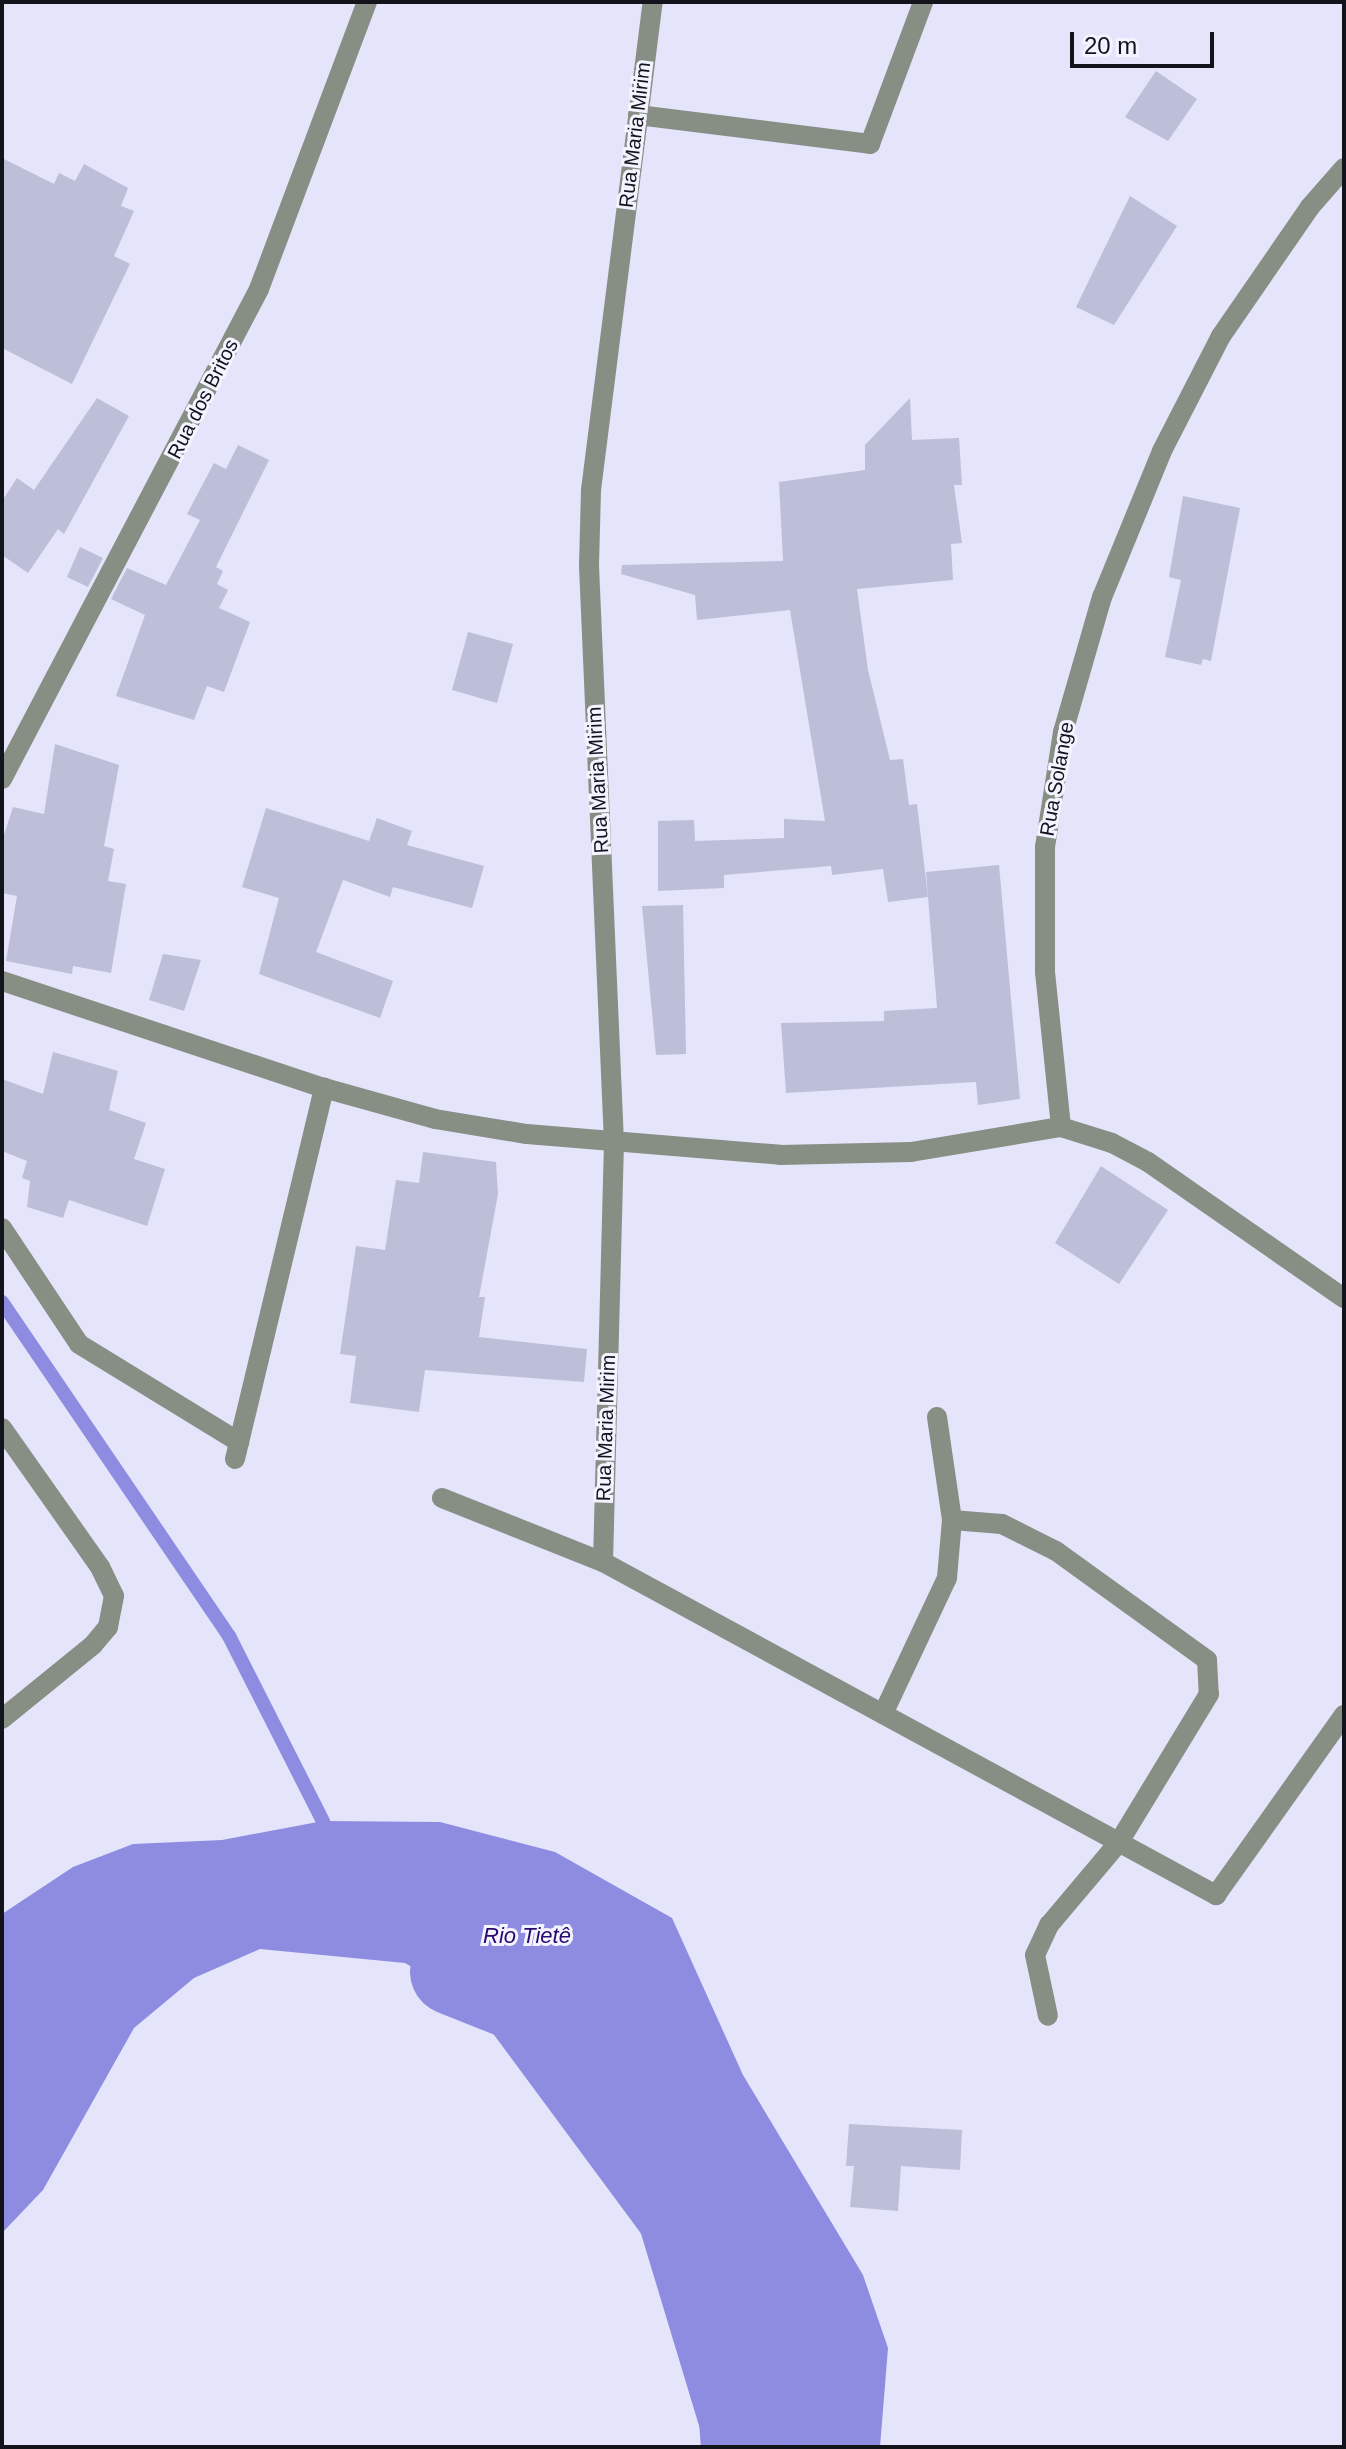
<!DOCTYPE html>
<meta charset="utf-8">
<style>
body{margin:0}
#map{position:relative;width:1346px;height:2449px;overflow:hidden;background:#e4e5fb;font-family:Arial,sans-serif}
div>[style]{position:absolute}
.water>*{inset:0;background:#8e8ce1}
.stream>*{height:14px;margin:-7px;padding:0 7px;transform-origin:7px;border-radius:7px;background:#8e8ce1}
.river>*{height:86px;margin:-43px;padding:0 43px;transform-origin:43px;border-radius:43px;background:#8e8ce1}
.building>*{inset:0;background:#bdbed8}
.service>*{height:20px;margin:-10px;padding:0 10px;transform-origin:10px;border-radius:10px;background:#878f85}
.minor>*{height:20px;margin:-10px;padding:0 10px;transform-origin:10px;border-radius:10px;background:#878f85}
span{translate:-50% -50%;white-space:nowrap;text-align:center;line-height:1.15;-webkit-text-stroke:6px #f3f4ff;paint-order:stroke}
.street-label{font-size:20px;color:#13131c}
.water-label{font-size:22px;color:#280a71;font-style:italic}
.frame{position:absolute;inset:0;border:4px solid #13131c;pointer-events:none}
.scale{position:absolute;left:1070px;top:32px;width:144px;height:36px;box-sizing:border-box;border:4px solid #13131c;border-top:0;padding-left:10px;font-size:24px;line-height:28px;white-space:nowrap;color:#13131c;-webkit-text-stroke:6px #f3f4ff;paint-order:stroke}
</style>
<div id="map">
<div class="water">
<i style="clip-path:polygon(323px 1821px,440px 1822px,555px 1852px,672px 1918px,743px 2075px,863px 2275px,888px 2348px,880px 2447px,758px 2447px,743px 2316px,719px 2204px,651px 2110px,588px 2052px,493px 2015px,405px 1963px,260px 1949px,194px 1978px,134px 2028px,43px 2190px,2px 2233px,2px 1914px,73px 1867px,133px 1844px,222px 1840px)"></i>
</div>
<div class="stream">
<i style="left:2px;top:1302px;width:404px;rotate:55.8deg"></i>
<i style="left:229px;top:1636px;width:208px;rotate:63.1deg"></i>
</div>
<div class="river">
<i style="left:453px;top:1972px;width:73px;rotate:21.7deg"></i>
<i style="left:521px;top:1999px;width:267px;rotate:53.5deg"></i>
<i style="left:680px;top:2214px;width:214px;rotate:73.2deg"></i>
<i style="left:742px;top:2419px;width:28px;rotate:86deg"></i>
</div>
<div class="building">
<i style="clip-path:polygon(1156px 71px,1197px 99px,1168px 141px,1125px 117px)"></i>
<i style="clip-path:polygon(2px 158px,54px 184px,59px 173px,75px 181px,84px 164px,128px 188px,121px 206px,134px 211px,114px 256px,130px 264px,72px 384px,2px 348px)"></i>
<i style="clip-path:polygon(1130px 196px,1177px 226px,1114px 325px,1076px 307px)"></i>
<i style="clip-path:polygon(97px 398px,129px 416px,64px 534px,58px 529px,28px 573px,2px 555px,2px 501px,17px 478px,34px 490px)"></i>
<i style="clip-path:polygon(910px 398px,912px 440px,959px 438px,962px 485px,954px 485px,962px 543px,951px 544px,953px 580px,857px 589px,868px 670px,890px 760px,903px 759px,909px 805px,917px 804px,928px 897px,888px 902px,883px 869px,832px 875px,831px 866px,724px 875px,724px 888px,658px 891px,658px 821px,694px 820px,695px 841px,784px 838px,784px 819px,825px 821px,790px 610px,697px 620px,695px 595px,621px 574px,622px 565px,783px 561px,779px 482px,865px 470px,865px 445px)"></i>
<i style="clip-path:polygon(238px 445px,269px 460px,216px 567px,223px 571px,217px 584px,228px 590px,219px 608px,250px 622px,224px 692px,207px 686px,194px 720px,116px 696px,145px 615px,111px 599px,127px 568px,166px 585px,200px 520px,187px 514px,214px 463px,226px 469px)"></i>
<i style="clip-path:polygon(1183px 496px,1240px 508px,1211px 661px,1203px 659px,1201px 665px,1165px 657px,1181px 580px,1169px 577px)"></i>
<i style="clip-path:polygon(80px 547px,103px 558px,88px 587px,67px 577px)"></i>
<i style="clip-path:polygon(468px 632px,513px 644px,497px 703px,452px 690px)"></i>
<i style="clip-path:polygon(55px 744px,119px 765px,104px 846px,114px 849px,108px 881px,126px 884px,111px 973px,73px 966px,72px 974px,6px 961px,17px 896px,2px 893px,2px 841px,13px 807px,44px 814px)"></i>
<i style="clip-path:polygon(266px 808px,369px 841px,377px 818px,412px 831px,407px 845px,484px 866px,472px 908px,393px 887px,390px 897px,343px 880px,316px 952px,393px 981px,380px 1018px,259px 974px,279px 898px,242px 887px)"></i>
<i style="clip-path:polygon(999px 865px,1020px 1099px,978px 1105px,976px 1082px,786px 1093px,781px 1023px,884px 1021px,884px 1011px,937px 1008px,926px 872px)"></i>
<i style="clip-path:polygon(683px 905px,686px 1054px,656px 1055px,642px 906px)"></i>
<i style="clip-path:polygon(163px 954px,201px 960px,184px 1011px,149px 1000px)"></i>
<i style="clip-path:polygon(53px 1052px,118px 1071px,109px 1110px,146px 1123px,134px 1159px,165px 1169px,147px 1226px,69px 1200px,63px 1218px,27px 1207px,30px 1181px,22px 1178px,27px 1161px,2px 1151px,2px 1079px,43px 1094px)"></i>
<i style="clip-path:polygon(423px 1152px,496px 1162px,498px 1194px,479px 1297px,485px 1297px,479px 1337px,587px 1349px,584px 1382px,425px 1370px,419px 1412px,350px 1403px,356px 1356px,340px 1354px,356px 1246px,385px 1250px,396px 1180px,419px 1183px)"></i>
<i style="clip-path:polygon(1101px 1166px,1168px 1210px,1119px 1284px,1055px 1243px)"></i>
<i style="clip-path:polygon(849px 2124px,962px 2130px,960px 2170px,901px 2166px,898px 2211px,850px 2207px,854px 2166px,846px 2166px)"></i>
</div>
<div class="service">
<i style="left:2px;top:1228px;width:139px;rotate:56.4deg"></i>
<i style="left:79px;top:1344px;width:188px;rotate:31.5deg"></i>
</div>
<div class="minor">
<i style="left:638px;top:115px;width:234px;rotate:7.1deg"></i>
<i style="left:870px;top:144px;width:152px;rotate:-69.5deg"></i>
<i style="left:1344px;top:168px;width:52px;rotate:131.1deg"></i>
<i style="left:1310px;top:207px;width:157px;rotate:124.6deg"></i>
<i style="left:1221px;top:336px;width:129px;rotate:117.2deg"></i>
<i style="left:1162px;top:451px;width:158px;rotate:112.3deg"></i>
<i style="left:1102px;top:597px;width:141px;rotate:106.1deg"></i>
<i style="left:1063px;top:732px;width:116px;rotate:98.9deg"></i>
<i style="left:1045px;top:847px;width:125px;rotate:90deg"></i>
<i style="left:1045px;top:972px;width:156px;rotate:84.1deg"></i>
<i style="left:1061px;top:1127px;width:53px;rotate:17.4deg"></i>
<i style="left:1112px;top:1143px;width:41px;rotate:27.8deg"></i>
<i style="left:1148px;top:1162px;width:239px;rotate:34.8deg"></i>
<i style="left:2px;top:779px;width:553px;rotate:-62.32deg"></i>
<i style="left:259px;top:289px;width:307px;rotate:-69.4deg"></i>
<i style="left:2px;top:981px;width:339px;rotate:18.4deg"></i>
<i style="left:324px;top:1088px;width:115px;rotate:15.6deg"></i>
<i style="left:435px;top:1119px;width:93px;rotate:9.3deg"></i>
<i style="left:527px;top:1134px;width:254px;rotate:4.7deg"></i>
<i style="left:780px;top:1155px;width:131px;rotate:-1.3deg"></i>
<i style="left:911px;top:1152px;width:152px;rotate:-9.5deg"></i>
<i style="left:937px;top:1417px;width:104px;rotate:81.7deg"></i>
<i style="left:952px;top:1520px;width:50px;rotate:4.6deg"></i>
<i style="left:1002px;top:1524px;width:60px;rotate:26.6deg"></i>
<i style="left:1056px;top:1551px;width:186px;rotate:35.8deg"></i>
<i style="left:1207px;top:1660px;width:34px;rotate:87deg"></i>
<i style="left:1209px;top:1694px;width:173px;rotate:121.3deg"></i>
<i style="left:1119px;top:1842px;width:109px;rotate:130.1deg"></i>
<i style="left:1049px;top:1925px;width:33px;rotate:115deg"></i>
<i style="left:1035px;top:1955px;width:62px;rotate:78deg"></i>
<i style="left:2px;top:1428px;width:170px;rotate:54.8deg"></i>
<i style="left:100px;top:1567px;width:32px;rotate:64deg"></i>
<i style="left:114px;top:1596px;width:32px;rotate:101deg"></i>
<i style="left:108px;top:1627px;width:23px;rotate:130deg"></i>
<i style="left:93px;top:1645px;width:117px;rotate:140.9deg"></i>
<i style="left:235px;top:1459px;width:382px;rotate:-76.5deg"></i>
<i style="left:442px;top:1498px;width:173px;rotate:21.7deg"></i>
<i style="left:603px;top:1562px;width:698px;rotate:28.51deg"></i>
<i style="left:1216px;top:1895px;width:221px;rotate:-54.6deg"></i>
<i style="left:603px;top:1562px;width:419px;rotate:-88.5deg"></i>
<i style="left:614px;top:1143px;width:578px;rotate:-92.48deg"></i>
<i style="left:589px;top:566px;width:76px;rotate:-88.5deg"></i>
<i style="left:591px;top:490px;width:492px;rotate:-82.8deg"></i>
<i style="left:883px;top:1714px;width:150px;rotate:-64.8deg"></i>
<i style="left:947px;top:1578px;width:58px;rotate:-85.1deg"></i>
</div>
<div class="street-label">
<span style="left:635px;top:135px;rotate:-83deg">Rua Maria Mirim</span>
<span style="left:203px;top:399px;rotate:-63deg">Rua dos Britos</span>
<span style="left:1057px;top:779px;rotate:-80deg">Rua Solange</span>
<span style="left:598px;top:780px;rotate:-93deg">Rua Maria Mirim</span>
<span style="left:606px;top:1428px;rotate:-88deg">Rua Maria Mirim</span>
</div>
<div class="water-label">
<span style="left:527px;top:1936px">Rio Tietê</span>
</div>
<div class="frame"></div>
<div class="scale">20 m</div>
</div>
